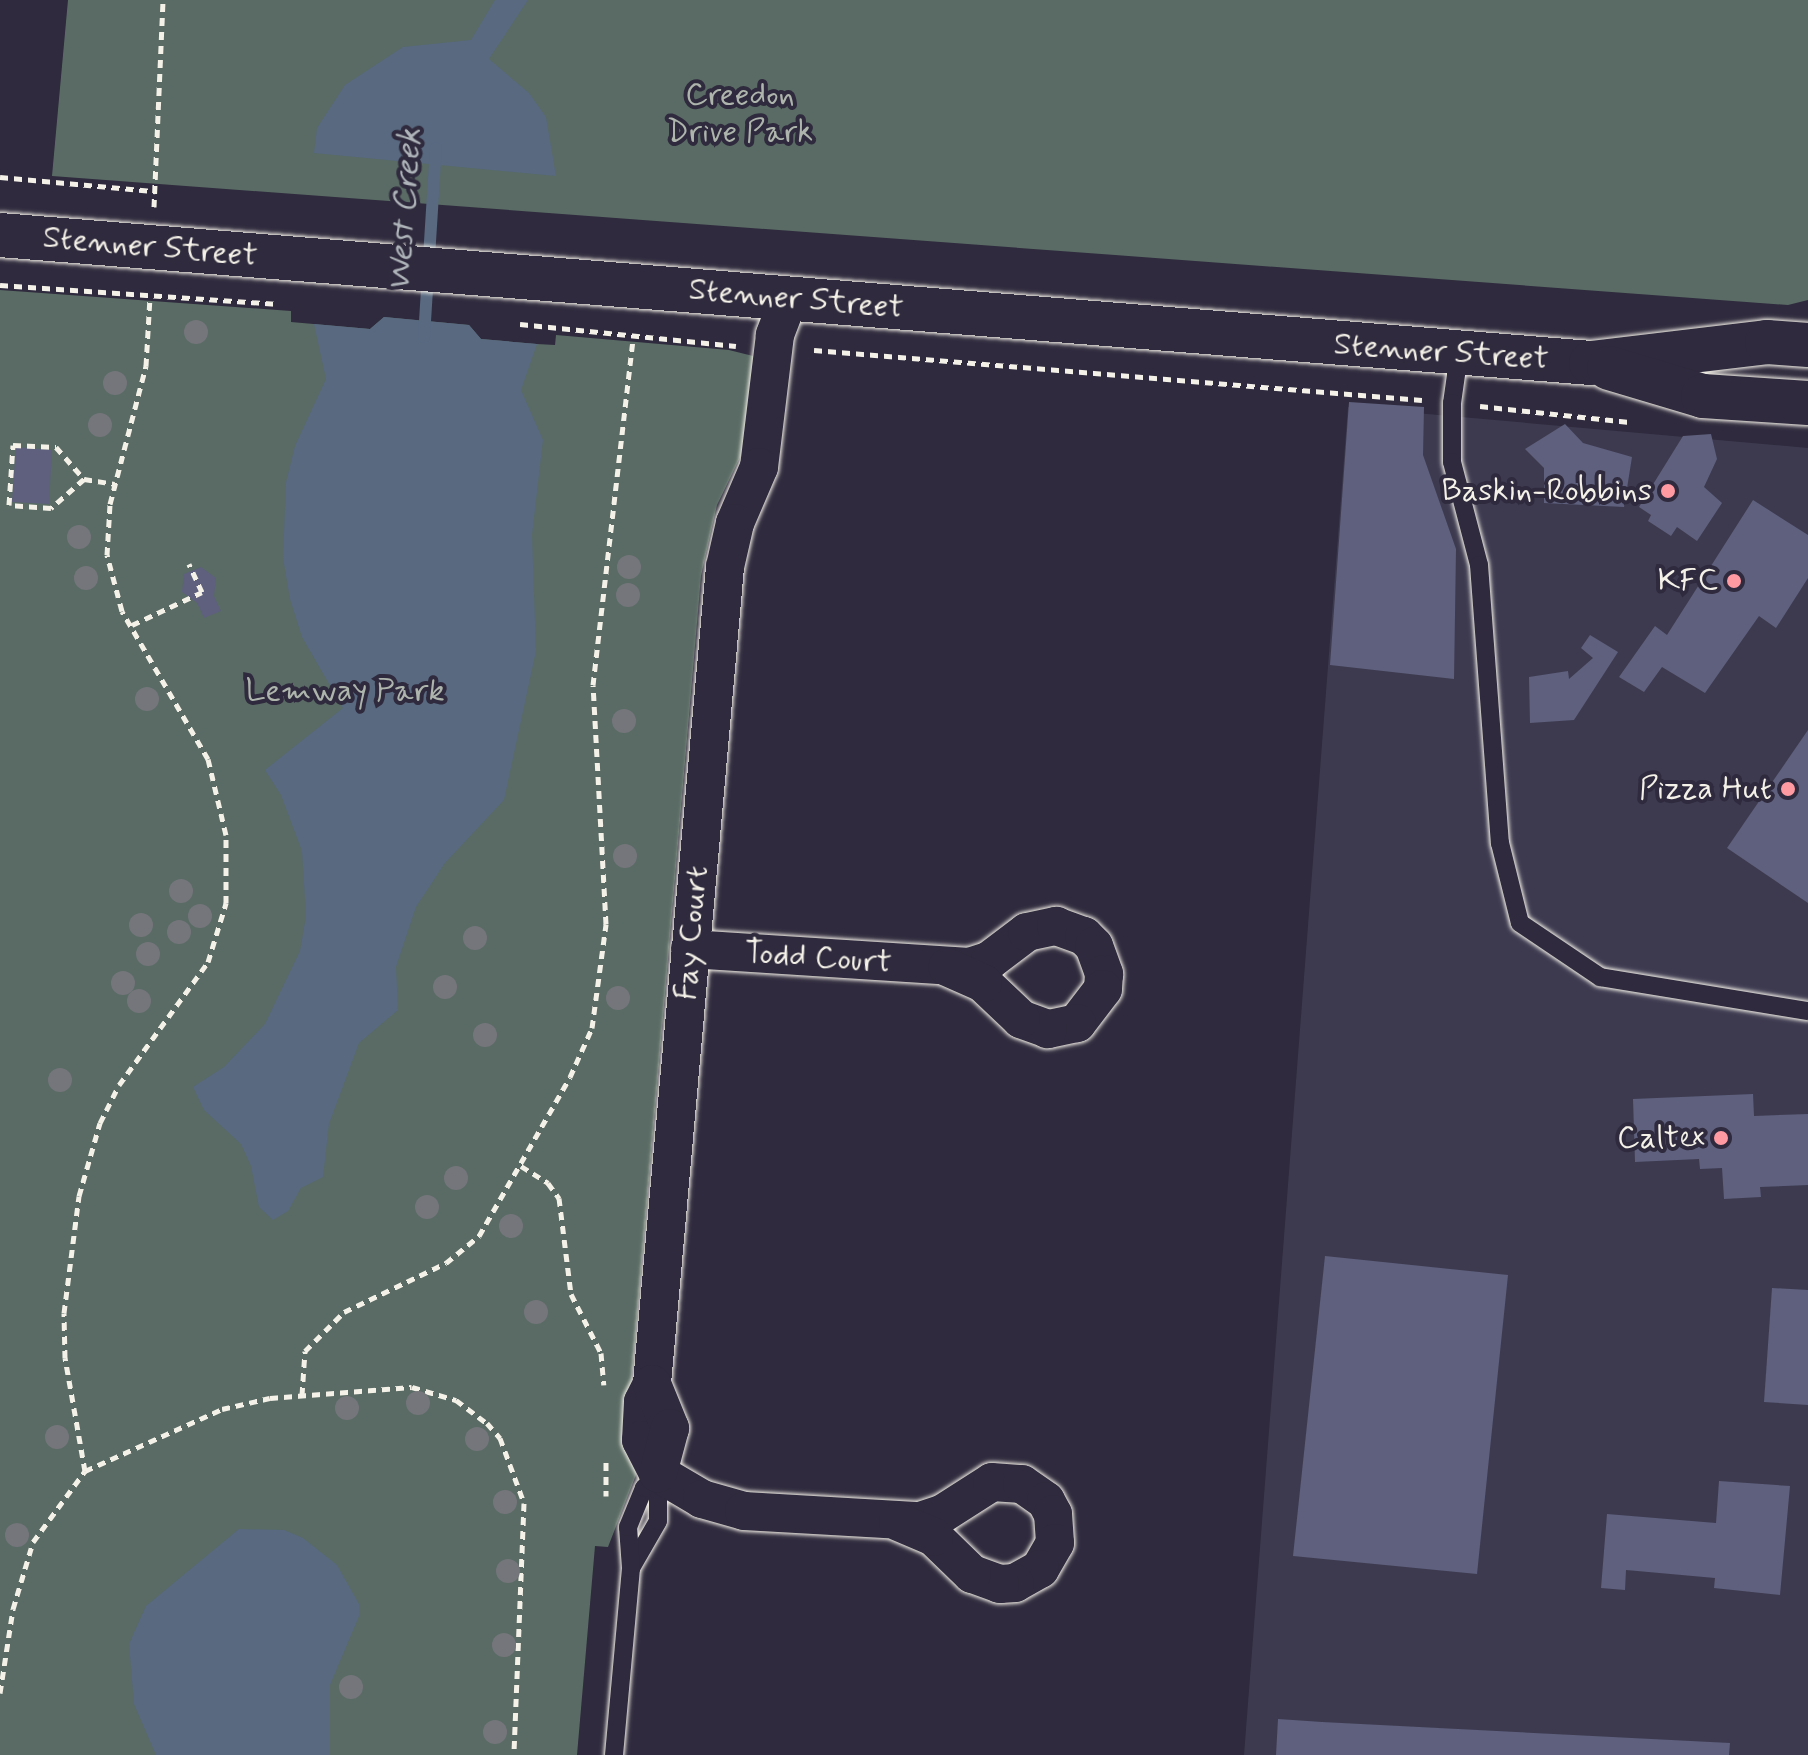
<!DOCTYPE html>
<style>
body{margin:0}
#map{position:relative;width:1808px;height:1755px;overflow:hidden;background:#2f2a3d;font-family:Mynerve,sans-serif}
div>[style]{position:absolute}
.built>*{inset:0;background:#3d3a50}
.green>*{inset:0;background:#596b64}
.water>*{inset:0;background:#586980}
.stream>*{height:12px;margin:-6px;padding:0 6px;transform-origin:6px;border-radius:6px;background:#586980}
.building>*{inset:0;background:#5e607d}
.path>*{height:5px;margin-top:-2.5px;transform-origin:0;background:repeating-linear-gradient(90deg,#f4f1e8 0 8px,transparent 0 14px)}
.roads{filter:drop-shadow(0 0 2px #f4f1e8) drop-shadow(0 0 2px #f4f1e8)}
.lane>*{height:18px;margin:-9px;padding:0 9px;transform-origin:9px;border-radius:9px;background:#2f2a3d}
.street>*{height:38px;margin:-19px;padding:0 19px;transform-origin:19px;border-radius:19px;background:#2f2a3d}
.secondary>*{height:44px;margin:-22px;padding:0 22px;transform-origin:22px;border-radius:22px;background:#2f2a3d}
.trees>*{width:24px;height:24px;margin:-12px;border-radius:50%;background:#75767b}
.dots>*{width:22px;height:22px;translate:-50% -50%;box-sizing:border-box;border:4px solid #2f2a3d;border-radius:50%}
span{translate:-50% -50%;white-space:nowrap;text-align:center;line-height:1.15;-webkit-text-stroke:8px #2f2a3d;paint-order:stroke}
.park-label{font-size:32px;color:#aeb5ad}
.street-label{font-size:32px;color:#f4f1e8}
.poi-label{font-size:32px;color:#f4f1e8}
.right{translate:-100% -50%;text-align:right}
.water-label{font-size:34px;color:#aeb4b9;font-style:italic}
</style>
<div id="map">
<div class="built">
<i style="clip-path:polygon(1348px 407px,1808px 448px,1808px 1755px,1244px 1755px)"></i>
</div>
<div class="green">
<i style="clip-path:polygon(68px 0,1808px 0,1808px 300px,1788px 305px,52px 176px)"></i>
<i style="clip-path:polygon(0 290px,291px 311px,291px 322px,370px 329px,384px 317px,469px 325px,481px 339px,537px 344px,555px 345px,556px 335px,729px 350px,753px 356px,757px 366px,749px 439px,717px 505px,701px 576px,630px 1401px,636px 1475px,608px 1547px,595px 1546px,577px 1755px,0 1755px)"></i>
</div>
<div class="water">
<i style="clip-path:polygon(495px 0,528px 0,489px 59px,529px 93px,546px 117px,556px 176px,314px 153px,317px 128px,345px 85px,403px 47px,471px 40px)"></i>
<i style="clip-path:polygon(384px 317px,469px 325px,481px 339px,537px 344px,521px 390px,543px 440px,532px 535px,536px 651px,504px 800px,445px 863px,416px 907px,396px 967px,398px 1010px,359px 1043px,329px 1124px,323px 1177px,301px 1188px,288px 1211px,273px 1220px,259px 1207px,251px 1166px,241px 1144px,204px 1110px,193px 1087px,224px 1067px,265px 1024px,300px 951px,306px 916px,302px 851px,281px 795px,265px 770px,343px 708px,302px 637px,290px 599px,283px 558px,286px 482px,295px 446px,326px 379px,314px 324px,370px 329px)"></i>
<i style="clip-path:polygon(239px 1529px,284px 1530px,303px 1538px,337px 1565px,359px 1604px,360px 1614px,330px 1685px,330px 1755px,156px 1755px,134px 1704px,129px 1644px,146px 1606px)"></i>
</div>
<div class="stream">
<i style="left:424px;top:337px;width:189px;rotate:-86.4deg"></i>
</div>
<div class="building">
<i style="clip-path:polygon(1349px 402px,1424px 407px,1423px 455px,1456px 549px,1454px 679px,1330px 665px)"></i>
<i style="clip-path:polygon(1565px 424px,1583px 443px,1632px 457px,1624px 507px,1544px 503px,1544px 468px,1525px 449px)"></i>
<i style="clip-path:polygon(1711px 434px,1717px 459px,1704px 487px,1722px 503px,1697px 541px,1677px 527px,1671px 536px,1648px 521px,1651px 515px,1639px 507px,1683px 436px)"></i>
<i style="clip-path:polygon(16px 447px,52px 450px,49px 504px,12px 502px)"></i>
<i style="clip-path:polygon(1753px 500px,1808px 535px,1808px 578px,1776px 628px,1759px 616px,1705px 693px,1662px 667px,1644px 692px,1619px 677px,1655px 626px,1667px 635px)"></i>
<i style="clip-path:polygon(201px 567px,216px 578px,214px 596px,221px 611px,204px 618px,197px 603px,182px 592px,184px 574px)"></i>
<i style="clip-path:polygon(1590px 635px,1618px 652px,1574px 720px,1530px 723px,1529px 677px,1568px 671px,1569px 679px,1593px 658px,1581px 648px)"></i>
<i style="clip-path:polygon(1808px 730px,1808px 903px,1727px 848px)"></i>
<i style="clip-path:polygon(1753px 1094px,1754px 1116px,1808px 1114px,1808px 1185px,1760px 1187px,1761px 1197px,1724px 1199px,1722px 1168px,1700px 1169px,1699px 1159px,1635px 1162px,1633px 1099px)"></i>
<i style="clip-path:polygon(1325px 1256px,1508px 1275px,1477px 1574px,1293px 1556px)"></i>
<i style="clip-path:polygon(1772px 1288px,1808px 1290px,1808px 1405px,1764px 1402px)"></i>
<i style="clip-path:polygon(1719px 1481px,1790px 1486px,1780px 1595px,1714px 1588px,1715px 1578px,1626px 1570px,1625px 1590px,1601px 1588px,1607px 1514px,1716px 1523px)"></i>
<i style="clip-path:polygon(1278px 1719px,1322px 1722px,1730px 1743px,1729px 1755px,1276px 1755px)"></i>
</div>
<div class="path">
<i style="left:0;top:177px;width:156px;rotate:5.2deg"></i>
<i style="left:154px;top:207px;width:207px;rotate:-87.5deg"></i>
<i style="left:0;top:285px;width:279px;rotate:3.9deg"></i>
<i style="left:520px;top:324px;width:217px;rotate:5.8deg"></i>
<i style="left:814px;top:350px;width:610px;rotate:4.7deg"></i>
<i style="left:1480px;top:406px;width:150px;rotate:6.1deg"></i>
<i style="left:84px;top:479px;width:44px;rotate:138.7deg"></i>
<i style="left:51px;top:508px;width:42px;rotate:-175.9deg"></i>
<i style="left:9px;top:505px;width:60px;rotate:-86.2deg"></i>
<i style="left:13px;top:445px;width:43px;rotate:2.7deg"></i>
<i style="left:56px;top:447px;width:43px;rotate:48.8deg"></i>
<i style="left:84px;top:479px;width:31px;rotate:9deg"></i>
<i style="left:132px;top:625px;width:77px;rotate:-25.2deg"></i>
<i style="left:202px;top:592px;width:31px;rotate:-115deg"></i>
<i style="left:521px;top:1166px;width:32px;rotate:32deg"></i>
<i style="left:548px;top:1183px;width:19px;rotate:54deg"></i>
<i style="left:559px;top:1198px;width:97px;rotate:82.9deg"></i>
<i style="left:571px;top:1294px;width:66px;rotate:63deg"></i>
<i style="left:601px;top:1353px;width:32px;rotate:85deg"></i>
<i style="left:302px;top:1395px;width:44px;rotate:-86.1deg"></i>
<i style="left:305px;top:1351px;width:55px;rotate:-45deg"></i>
<i style="left:344px;top:1312px;width:113px;rotate:-25.7deg"></i>
<i style="left:446px;top:1263px;width:43px;rotate:-39.3deg"></i>
<i style="left:479px;top:1236px;width:183px;rotate:-60.2deg"></i>
<i style="left:570px;top:1077px;width:54px;rotate:-65.8deg"></i>
<i style="left:592px;top:1028px;width:105px;rotate:-82.3deg"></i>
<i style="left:606px;top:924px;width:239px;rotate:-93.1deg"></i>
<i style="left:593px;top:685px;width:349px;rotate:-83.4deg"></i>
<i style="left:606px;top:1462px;width:34px;rotate:90deg"></i>
<i style="left:85px;top:1471px;width:115px;rotate:-100deg"></i>
<i style="left:65px;top:1358px;width:45px;rotate:-91.3deg"></i>
<i style="left:64px;top:1313px;width:118px;rotate:-82.7deg"></i>
<i style="left:79px;top:1196px;width:76px;rotate:-74deg"></i>
<i style="left:100px;top:1123px;width:42px;rotate:-63.4deg"></i>
<i style="left:119px;top:1085px;width:152px;rotate:-54.1deg"></i>
<i style="left:208px;top:962px;width:62px;rotate:-73deg"></i>
<i style="left:226px;top:903px;width:68px;rotate:-90deg"></i>
<i style="left:226px;top:835px;width:78px;rotate:-103.3deg"></i>
<i style="left:208px;top:759px;width:171px;rotate:-120.2deg"></i>
<i style="left:122px;top:611px;width:58px;rotate:-105deg"></i>
<i style="left:107px;top:555px;width:51px;rotate:-86.6deg"></i>
<i style="left:110px;top:504px;width:143px;rotate:-75.4deg"></i>
<i style="left:146px;top:366px;width:69px;rotate:-86.7deg"></i>
<i style="left:0;top:1693px;width:85px;rotate:-81.2deg"></i>
<i style="left:13px;top:1609px;width:70px;rotate:-73.4deg"></i>
<i style="left:33px;top:1542px;width:88px;rotate:-53.8deg"></i>
<i style="left:85px;top:1471px;width:150px;rotate:-24.3deg"></i>
<i style="left:222px;top:1409px;width:49px;rotate:-12.9deg"></i>
<i style="left:270px;top:1398px;width:142px;rotate:-4.4deg"></i>
<i style="left:412px;top:1387px;width:46px;rotate:16.5deg"></i>
<i style="left:456px;top:1400px;width:39px;rotate:37deg"></i>
<i style="left:487px;top:1423px;width:20px;rotate:49deg"></i>
<i style="left:500px;top:1438px;width:69px;rotate:69.7deg"></i>
<i style="left:524px;top:1503px;width:252px;rotate:92.3deg"></i>
</div>
<div class="roads">
<div class="lane">
<i style="left:1459px;top:354px;width:49px;rotate:98.1deg"></i>
<i style="left:1452px;top:403px;width:59px;rotate:90deg"></i>
<i style="left:1452px;top:462px;width:106px;rotate:75.3deg"></i>
<i style="left:1479px;top:565px;width:279px;rotate:85.7deg"></i>
<i style="left:1500px;top:843px;width:82px;rotate:76deg"></i>
<i style="left:1520px;top:923px;width:97px;rotate:34deg"></i>
<i style="left:1600px;top:977px;width:211px;rotate:9.3deg"></i>
<i style="left:631px;top:1568px;width:54px;rotate:-60.1deg"></i>
<i style="left:658px;top:1521px;width:46px;rotate:-90deg"></i>
<i style="left:614px;top:1755px;width:188px;rotate:-84.8deg"></i>
<i style="left:631px;top:1568px;width:41px;rotate:-94.2deg"></i>
<i style="left:628px;top:1527px;width:42px;rotate:-67.7deg"></i>
<i style="left:644px;top:1488px;width:21px;rotate:-47deg"></i>
</div>
<div class="street">
<i style="left:789px;top:298px;width:40px;rotate:111deg"></i>
<i style="left:775px;top:335px;width:133px;rotate:96.9deg"></i>
<i style="left:759px;top:467px;width:61px;rotate:113.2deg"></i>
<i style="left:735px;top:523px;width:45px;rotate:102.8deg"></i>
<i style="left:725px;top:567px;width:820px;rotate:95.11deg"></i>
<i style="left:652px;top:1384px;width:20px;rotate:117deg"></i>
<i style="left:643px;top:1402px;width:38px;rotate:93deg"></i>
<i style="left:641px;top:1440px;width:37px;rotate:63deg"></i>
<i style="left:658px;top:1473px;width:51px;rotate:30.6deg"></i>
<i style="left:702px;top:1499px;width:44px;rotate:15.9deg"></i>
<i style="left:744px;top:1511px;width:176px;rotate:3.3deg"></i>
<i style="left:920px;top:1521px;width:23px;rotate:-18deg"></i>
<i style="left:942px;top:1514px;width:59px;rotate:-32.6deg"></i>
<i style="left:992px;top:1482px;width:30px;rotate:4deg"></i>
<i style="left:1022px;top:1484px;width:29px;rotate:35deg"></i>
<i style="left:1046px;top:1501px;width:15px;rotate:62deg"></i>
<i style="left:1053px;top:1514px;width:29px;rotate:86deg"></i>
<i style="left:1055px;top:1543px;width:30px;rotate:120deg"></i>
<i style="left:1040px;top:1569px;width:29px;rotate:151deg"></i>
<i style="left:1015px;top:1583px;width:15px;rotate:176deg"></i>
<i style="left:1000px;top:1584px;width:30px;rotate:-160deg"></i>
<i style="left:972px;top:1574px;width:53px;rotate:-135.8deg"></i>
<i style="left:934px;top:1537px;width:39px;rotate:-157deg"></i>
<i style="left:690px;top:949px;width:280px;rotate:3.7deg"></i>
<i style="left:969px;top:967px;width:22px;rotate:-18deg"></i>
<i style="left:990px;top:960px;width:46px;rotate:-37.1deg"></i>
<i style="left:1027px;top:932px;width:30px;rotate:-12deg"></i>
<i style="left:1056px;top:926px;width:30px;rotate:20deg"></i>
<i style="left:1084px;top:936px;width:14px;rotate:45deg"></i>
<i style="left:1094px;top:946px;width:30px;rotate:70deg"></i>
<i style="left:1104px;top:974px;width:15px;rotate:94deg"></i>
<i style="left:1103px;top:989px;width:43px;rotate:127.4deg"></i>
<i style="left:1077px;top:1023px;width:30px;rotate:168deg"></i>
<i style="left:1048px;top:1029px;width:29px;rotate:-160deg"></i>
<i style="left:1021px;top:1019px;width:52px;rotate:-136.5deg"></i>
<i style="left:983px;top:983px;width:39px;rotate:-156deg"></i>
<i style="left:652px;top:1384px;width:48px;rotate:67.8deg"></i>
<i style="left:670px;top:1428px;width:47px;rotate:104.9deg"></i>
</div>
<div class="secondary">
<i style="left:0;top:235px;width:1596px;rotate:4.6deg"></i>
<i style="left:1591px;top:363px;width:177px;rotate:-6.8deg"></i>
<i style="left:1767px;top:342px;width:41px;rotate:4.2deg"></i>
<i style="left:1609px;top:368px;width:98px;rotate:16.6deg"></i>
<i style="left:1703px;top:396px;width:105px;rotate:3.8deg"></i>
</div>
</div>
<div class="trees">
<i style="left:196px;top:332px"></i>
<i style="left:115px;top:383px"></i>
<i style="left:100px;top:425px"></i>
<i style="left:79px;top:537px"></i>
<i style="left:629px;top:567px"></i>
<i style="left:86px;top:578px"></i>
<i style="left:628px;top:595px"></i>
<i style="left:147px;top:699px"></i>
<i style="left:624px;top:721px"></i>
<i style="left:625px;top:856px"></i>
<i style="left:181px;top:891px"></i>
<i style="left:200px;top:916px"></i>
<i style="left:141px;top:925px"></i>
<i style="left:179px;top:932px"></i>
<i style="left:475px;top:938px"></i>
<i style="left:148px;top:954px"></i>
<i style="left:123px;top:983px"></i>
<i style="left:445px;top:987px"></i>
<i style="left:618px;top:998px"></i>
<i style="left:139px;top:1001px"></i>
<i style="left:485px;top:1035px"></i>
<i style="left:60px;top:1080px"></i>
<i style="left:456px;top:1178px"></i>
<i style="left:427px;top:1207px"></i>
<i style="left:511px;top:1226px"></i>
<i style="left:536px;top:1312px"></i>
<i style="left:418px;top:1403px"></i>
<i style="left:347px;top:1408px"></i>
<i style="left:57px;top:1437px"></i>
<i style="left:477px;top:1439px"></i>
<i style="left:505px;top:1502px"></i>
<i style="left:17px;top:1535px"></i>
<i style="left:508px;top:1571px"></i>
<i style="left:504px;top:1645px"></i>
<i style="left:351px;top:1687px"></i>
<i style="left:495px;top:1732px"></i>
</div>
<div class="dots">
<i style="left:1668px;top:491px;background:#ff9aa2"></i>
<i style="left:1734px;top:581px;background:#ff9aa2"></i>
<i style="left:1788px;top:789px;background:#ff9aa2"></i>
<i style="left:1721px;top:1138px;background:#ff9aa2"></i>
</div>
<div class="park-label">
<span style="left:740px;top:114px">Creedon<br>Drive Park</span>
<span style="left:345px;top:691px">Lemway Park</span>
</div>
<div class="street-label">
<span style="left:150px;top:247px;rotate:5deg">Stenner Street</span>
<span style="left:796px;top:299px;rotate:5deg">Stenner Street</span>
<span style="left:1441px;top:352px;rotate:4deg">Stenner Street</span>
<span style="left:692px;top:933px;rotate:-85deg">Fay Court</span>
<span style="left:818px;top:958px;rotate:4deg">Todd Court</span>
</div>
<div class="poi-label">
<span class="right" style="left:1652px;top:491px">Baskin-Robbins</span>
<span class="right" style="left:1718px;top:581px">KFC</span>
<span class="right" style="left:1772px;top:789px">Pizza Hut</span>
<span class="right" style="left:1705px;top:1138px">Caltex</span>
</div>
<div class="water-label">
<span style="left:405px;top:210px;rotate:-86deg">West Creek</span>
</div>
</div>
